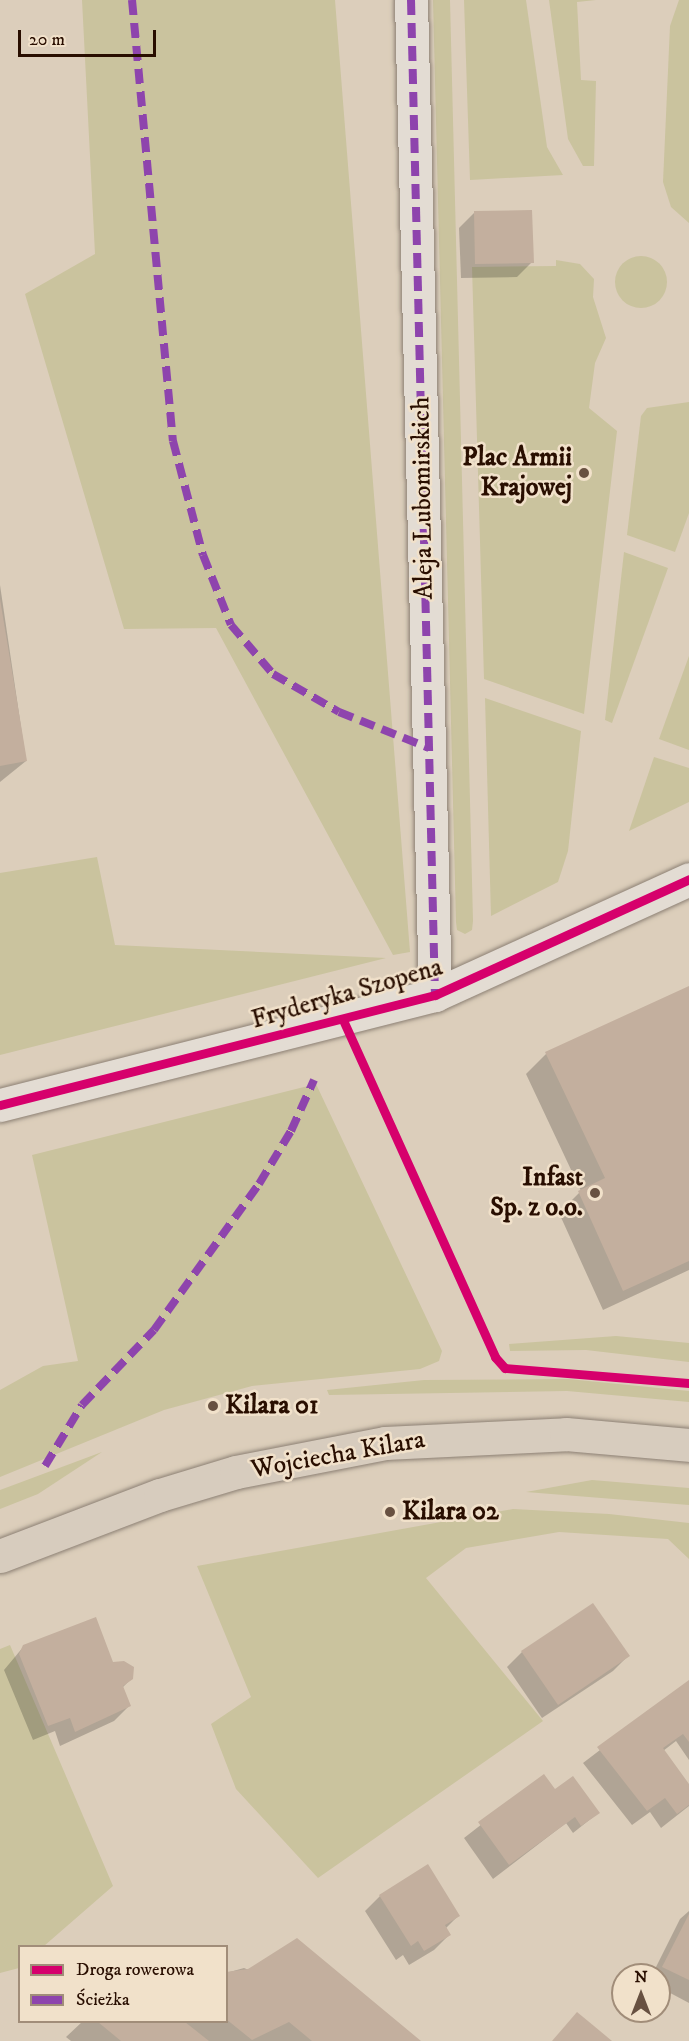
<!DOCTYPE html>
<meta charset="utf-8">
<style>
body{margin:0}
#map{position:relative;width:689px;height:2041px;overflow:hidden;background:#dccebb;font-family:"IM FELL DW Pica",serif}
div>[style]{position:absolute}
.green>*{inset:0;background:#cac39e}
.round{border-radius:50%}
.shadow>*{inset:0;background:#0003}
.building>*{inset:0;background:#c3af9e}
.roads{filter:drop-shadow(0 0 2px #8c8074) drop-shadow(0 0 2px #8c8074)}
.minor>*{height:33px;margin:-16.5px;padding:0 16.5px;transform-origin:16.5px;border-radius:16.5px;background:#e3dcd3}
.major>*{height:33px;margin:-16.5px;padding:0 16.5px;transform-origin:16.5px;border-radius:16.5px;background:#d7ccbe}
.quiet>*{height:8px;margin-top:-4px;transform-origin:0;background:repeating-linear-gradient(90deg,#8e44ad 0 15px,transparent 0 23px)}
.cycleway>*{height:9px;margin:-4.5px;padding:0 4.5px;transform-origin:4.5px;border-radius:4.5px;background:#d6006c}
.dots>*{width:16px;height:16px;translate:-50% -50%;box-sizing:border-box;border:3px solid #f1e1ca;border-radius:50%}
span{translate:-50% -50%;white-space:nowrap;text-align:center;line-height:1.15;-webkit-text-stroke:5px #f1e1ca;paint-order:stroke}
.poi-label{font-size:26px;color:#290e00;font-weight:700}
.right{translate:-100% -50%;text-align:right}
.left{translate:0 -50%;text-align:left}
.street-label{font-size:26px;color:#290e00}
.legend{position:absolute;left:18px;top:1945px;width:210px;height:78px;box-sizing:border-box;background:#f1e1ca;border:2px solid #a18d79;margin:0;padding:8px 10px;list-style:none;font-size:18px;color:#290e00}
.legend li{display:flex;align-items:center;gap:12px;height:30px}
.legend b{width:30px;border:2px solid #a18d79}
.north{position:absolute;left:611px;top:1963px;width:60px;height:60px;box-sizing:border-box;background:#f1e1ca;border:2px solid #a18d79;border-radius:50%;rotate:0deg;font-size:16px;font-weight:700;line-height:24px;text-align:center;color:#290e00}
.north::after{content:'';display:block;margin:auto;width:21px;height:27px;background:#685141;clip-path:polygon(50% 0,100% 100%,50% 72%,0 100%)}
.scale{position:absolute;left:18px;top:30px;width:138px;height:27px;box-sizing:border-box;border:3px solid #290e00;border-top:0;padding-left:8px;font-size:18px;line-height:21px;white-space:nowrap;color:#290e00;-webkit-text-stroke:4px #f1e1ca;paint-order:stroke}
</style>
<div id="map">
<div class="green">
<i style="clip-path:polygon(82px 0,335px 0,410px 952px,393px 955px,216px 628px,124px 629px,25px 294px,95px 254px)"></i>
<i style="clip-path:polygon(433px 0,450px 0,473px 921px,472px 930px,465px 934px,457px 930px,456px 922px)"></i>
<i style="clip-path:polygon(464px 0,526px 0,547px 147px,563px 175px,470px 180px)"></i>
<i style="clip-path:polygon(549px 0,596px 0,577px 2px,581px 80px,596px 81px,594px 166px,583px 166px,568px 139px)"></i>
<i style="clip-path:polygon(679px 0,689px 0,689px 223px,671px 207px,663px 182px,670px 26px)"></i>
<i class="round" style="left:615px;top:256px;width:52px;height:52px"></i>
<i style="clip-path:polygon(556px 260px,580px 264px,594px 279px,593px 297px,606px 338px,595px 363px,589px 408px,617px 431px,584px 714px,484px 679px,472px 267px,556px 266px)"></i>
<i style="clip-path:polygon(689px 402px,689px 513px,675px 552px,627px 535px,641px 416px,647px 408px)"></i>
<i style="clip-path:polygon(624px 552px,668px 568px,612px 723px,605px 720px)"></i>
<i style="clip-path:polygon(689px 656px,689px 750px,659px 739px)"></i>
<i style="clip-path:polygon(485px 698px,581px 731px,568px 851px,558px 882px,491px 916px)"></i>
<i style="clip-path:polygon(654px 757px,689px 768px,689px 802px,629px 831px)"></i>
<i style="clip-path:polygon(97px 857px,115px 945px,386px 958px,0 1055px,0 873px)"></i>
<i style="clip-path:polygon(316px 1084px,442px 1351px,439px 1361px,420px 1369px,252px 1386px,164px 1410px,0 1477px,0 1390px,43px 1366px,78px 1361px,32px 1155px)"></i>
<i style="clip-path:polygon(616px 1336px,689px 1343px,689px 1362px,586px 1350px,510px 1351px,509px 1344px)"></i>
<i style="clip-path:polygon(568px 1379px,689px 1391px,689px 1402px,567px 1391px,329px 1395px,327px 1390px,424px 1380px)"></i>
<i style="clip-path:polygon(102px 1452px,38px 1494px,0 1509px,0 1490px)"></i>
<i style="clip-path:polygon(592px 1480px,689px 1488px,689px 1505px,526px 1492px)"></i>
<i style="clip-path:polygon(513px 1509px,609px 1514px,689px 1523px,689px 1559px,668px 1539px,559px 1532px,466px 1548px,426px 1578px,543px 1721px,318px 1878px,236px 1789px,211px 1724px,251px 1697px,197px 1566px)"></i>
<i style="clip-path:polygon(10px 1645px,113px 1886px,44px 1946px,20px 1946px,19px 1968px,0 1973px,0 1649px)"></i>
</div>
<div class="shadow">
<i style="clip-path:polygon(474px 213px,532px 262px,517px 277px,461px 278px,459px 228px)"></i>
<i style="clip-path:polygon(0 585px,26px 761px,0 782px)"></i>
<i style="clip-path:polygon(689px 987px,689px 1270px,603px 1310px,559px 1213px,581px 1191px,526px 1074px,546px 1054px)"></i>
<i style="clip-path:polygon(24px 1646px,112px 1663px,132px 1678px,122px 1688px,129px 1706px,114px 1721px,60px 1746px,55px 1731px,33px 1740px,4px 1670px)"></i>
<i style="clip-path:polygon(522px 1652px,628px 1656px,613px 1671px,542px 1718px,507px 1667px)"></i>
<i style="clip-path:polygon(689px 1682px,689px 1760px,676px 1741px,663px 1751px,689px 1787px,689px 1806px,661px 1828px,650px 1812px,632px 1825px,583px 1763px)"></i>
<i style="clip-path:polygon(544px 1776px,555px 1791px,598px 1813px,573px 1833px,566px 1823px,493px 1879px,464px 1838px)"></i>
<i style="clip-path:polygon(380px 1896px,458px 1916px,445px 1929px,449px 1935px,434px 1950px,409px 1965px,403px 1955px,396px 1960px,365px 1911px)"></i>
<i style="clip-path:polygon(689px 1911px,689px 2003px,659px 1987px,659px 1975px,652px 1975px,680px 1919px)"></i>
<i style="clip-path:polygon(244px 1968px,419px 2041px,71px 2041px,66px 2037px,82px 2022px,226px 2022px,226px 1973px)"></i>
</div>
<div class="building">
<i style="clip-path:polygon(532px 210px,534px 263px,475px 264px,474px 211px)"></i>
<i style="clip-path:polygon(0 599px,27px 761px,0 766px)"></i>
<i style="clip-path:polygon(689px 986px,689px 1261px,623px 1291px,578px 1191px,605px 1178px,545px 1052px)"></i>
<i style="clip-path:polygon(593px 1603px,630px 1656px,558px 1705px,521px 1651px)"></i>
<i style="clip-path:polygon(96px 1617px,113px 1662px,124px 1661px,134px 1667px,133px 1679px,123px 1686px,131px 1706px,75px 1732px,70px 1718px,48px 1726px,19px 1654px,23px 1645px)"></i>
<i style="clip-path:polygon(689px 1680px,689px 1742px,683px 1734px,663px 1748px,689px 1784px,689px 1805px,677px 1814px,665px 1798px,647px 1811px,597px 1747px)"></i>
<i style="clip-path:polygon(544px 1774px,555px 1789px,573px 1776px,600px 1813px,581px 1826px,575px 1817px,509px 1865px,478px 1822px)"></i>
<i style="clip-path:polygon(428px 1864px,460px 1916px,445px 1925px,451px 1935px,424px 1951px,418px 1941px,411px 1946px,379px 1895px)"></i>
<i style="clip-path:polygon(689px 1914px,689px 1980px,662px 1967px)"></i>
<i style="clip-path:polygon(297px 1938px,421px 2041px,312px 2041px,289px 2022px,252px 2040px,226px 2019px,226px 1972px,248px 1969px)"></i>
<i style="clip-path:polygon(577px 2012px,594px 2026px,612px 2041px,552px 2041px)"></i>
<i style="clip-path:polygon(98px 2022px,185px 2022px,209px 2041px,121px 2041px)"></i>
</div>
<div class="roads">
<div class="minor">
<i style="left:411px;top:0;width:995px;rotate:88.62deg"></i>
<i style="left:0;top:1105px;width:449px;rotate:-14.2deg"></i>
<i style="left:435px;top:995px;width:279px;rotate:-24.5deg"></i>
</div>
<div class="major">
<i style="left:0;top:1556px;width:171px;rotate:-20.9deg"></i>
<i style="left:160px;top:1495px;width:79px;rotate:-16.8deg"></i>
<i style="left:236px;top:1472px;width:152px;rotate:-11deg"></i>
<i style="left:385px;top:1443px;width:181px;rotate:-2.8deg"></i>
<i style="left:566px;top:1434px;width:123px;rotate:5.1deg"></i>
</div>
</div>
<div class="quiet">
<i style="left:132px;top:0;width:443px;rotate:84.7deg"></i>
<i style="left:173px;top:441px;width:118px;rotate:75.3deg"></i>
<i style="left:203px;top:555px;width:75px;rotate:68.2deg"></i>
<i style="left:231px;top:625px;width:65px;rotate:49.4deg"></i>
<i style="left:273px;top:674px;width:76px;rotate:29.9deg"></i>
<i style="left:339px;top:712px;width:97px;rotate:21.8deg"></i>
<i style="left:411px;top:0;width:995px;rotate:88.62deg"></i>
<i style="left:45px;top:1466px;width:71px;rotate:-58.8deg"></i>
<i style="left:82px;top:1405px;width:104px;rotate:-46.2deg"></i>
<i style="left:154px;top:1330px;width:180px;rotate:-54.3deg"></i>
<i style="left:259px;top:1184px;width:62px;rotate:-58.9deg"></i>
<i style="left:291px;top:1131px;width:56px;rotate:-65.7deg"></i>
</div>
<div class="cycleway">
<i style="left:343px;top:1020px;width:370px;rotate:65.7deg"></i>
<i style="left:495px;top:1357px;width:15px;rotate:48deg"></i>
<i style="left:505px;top:1368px;width:185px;rotate:4.7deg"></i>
<i style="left:0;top:1105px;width:449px;rotate:-14.2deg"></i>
<i style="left:435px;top:995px;width:279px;rotate:-24.5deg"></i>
</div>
<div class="dots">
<i style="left:584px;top:473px;background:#685141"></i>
<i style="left:595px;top:1193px;background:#685141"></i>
<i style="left:213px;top:1406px;background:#685141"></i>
<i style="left:390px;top:1512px;background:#685141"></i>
</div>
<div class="poi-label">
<span class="right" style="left:572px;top:473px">Plac Armii<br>Krajowej</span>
<span class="right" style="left:583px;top:1193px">Infast<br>Sp. z o.o.</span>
<span class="left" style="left:225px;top:1406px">Kilara 01</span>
<span class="left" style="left:402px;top:1512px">Kilara 02</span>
</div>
<div class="street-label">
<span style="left:423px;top:498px;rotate:-91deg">Aleja Lubomirskich</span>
<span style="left:347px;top:994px;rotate:-16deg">Fryderyka Szopena</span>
<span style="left:338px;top:1455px;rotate:-10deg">Wojciecha Kilara</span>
</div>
<ul class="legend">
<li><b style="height:8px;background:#d6006c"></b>Droga rowerowa</li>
<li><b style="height:8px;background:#8e44ad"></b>Ścieżka</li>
</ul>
<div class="north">N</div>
<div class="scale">20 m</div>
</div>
